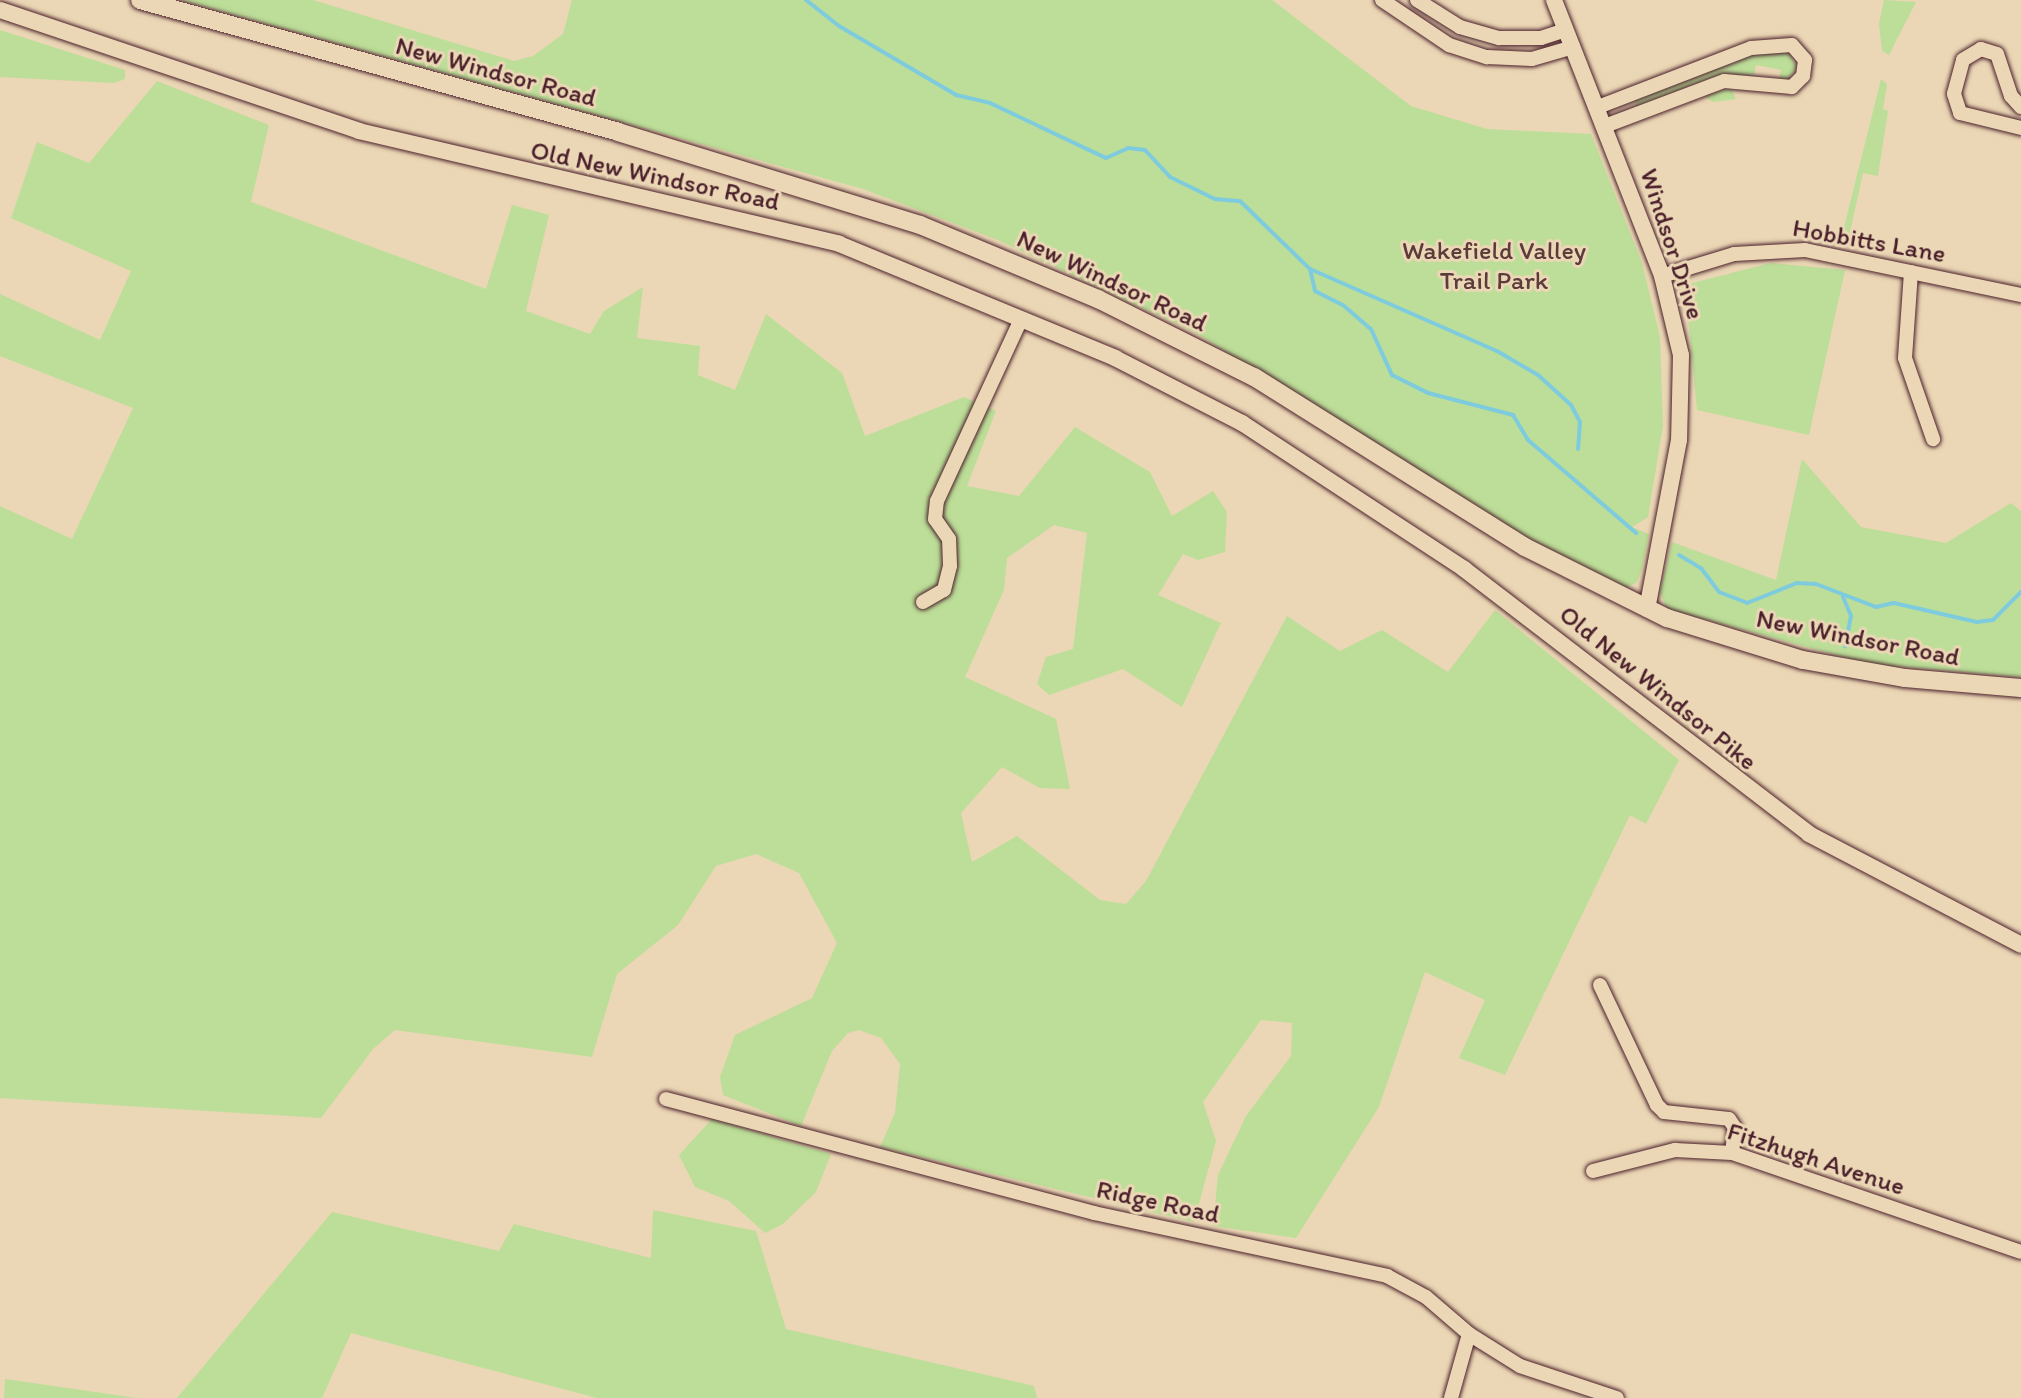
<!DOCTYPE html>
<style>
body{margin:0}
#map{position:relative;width:2021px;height:1398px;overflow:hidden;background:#ebd7b5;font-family:Itim,sans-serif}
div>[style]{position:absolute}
.green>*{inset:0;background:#bcde98}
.stream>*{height:4px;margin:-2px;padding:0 2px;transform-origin:2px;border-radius:2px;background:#7fcbde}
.roads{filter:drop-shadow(0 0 2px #4a1f2b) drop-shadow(0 0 2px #4a1f2b)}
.minor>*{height:14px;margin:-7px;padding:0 7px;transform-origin:7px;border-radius:7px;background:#ebd7b5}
.tertiary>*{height:16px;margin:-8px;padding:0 8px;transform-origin:8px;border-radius:8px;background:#ebd7b5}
.secondary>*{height:18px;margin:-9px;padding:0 9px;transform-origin:9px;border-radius:9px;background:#ebd7b5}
span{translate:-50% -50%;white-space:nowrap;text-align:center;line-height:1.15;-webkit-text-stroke:6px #ebd7b5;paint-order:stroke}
.street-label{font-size:26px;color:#4a1f2b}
.park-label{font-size:26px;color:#5b3c3b}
</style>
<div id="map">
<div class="green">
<i style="clip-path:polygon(181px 0,313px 0,514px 61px,533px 56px,563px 34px,572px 0,1272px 0,1411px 106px,1487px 129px,1591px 134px,1642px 263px,1660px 337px,1663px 426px,1648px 517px,1632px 527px,1649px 534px,1642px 569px,1637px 582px,1624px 589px,1512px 531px,1196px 333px,998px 240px,863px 189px)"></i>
<i style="clip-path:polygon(1884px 0,1916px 2px,1889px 55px,1882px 51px,1879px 24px)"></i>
<i style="clip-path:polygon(0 30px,125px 70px,125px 79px,114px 83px,0 77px)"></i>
<i style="clip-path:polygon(1788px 52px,1797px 67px,1787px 81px,1779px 79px,1781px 70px,1756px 65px,1754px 75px,1716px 76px,1637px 107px,1634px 99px,1754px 53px)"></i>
<i style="clip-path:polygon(1881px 79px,1887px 84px,1883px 109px,1888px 111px,1878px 176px,1863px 173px,1848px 241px,1841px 239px)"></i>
<i style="clip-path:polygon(157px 81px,269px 125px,251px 202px,486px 289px,512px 205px,549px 215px,526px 311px,590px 334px,604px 311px,643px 287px,637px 338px,700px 346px,698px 375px,735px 390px,766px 314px,842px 373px,865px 436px,964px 397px,996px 411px,967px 486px,1019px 496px,1075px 427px,1150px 472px,1172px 516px,1213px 491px,1227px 512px,1225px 552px,1198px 560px,1183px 554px,1158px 595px,1221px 623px,1182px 707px,1123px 669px,1049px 695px,1037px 684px,1046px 657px,1073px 649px,1087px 533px,1054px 525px,1007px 558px,1004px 590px,965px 677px,1056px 719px,1070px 789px,1040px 788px,1002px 767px,961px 813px,972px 862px,1017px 836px,1100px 900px,1126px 904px,1146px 881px,1287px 616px,1340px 651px,1382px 630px,1448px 672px,1495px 610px,1679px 760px,1646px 824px,1630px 815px,1505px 1075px,1459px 1058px,1485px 1000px,1425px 972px,1379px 1107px,1296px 1238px,1213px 1226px,1218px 1175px,1246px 1116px,1291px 1056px,1292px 1023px,1261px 1020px,1203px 1102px,1216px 1141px,1194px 1222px,880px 1147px,895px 1113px,900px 1064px,881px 1038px,859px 1030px,848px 1033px,832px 1051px,801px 1126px,723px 1095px,720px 1077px,735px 1035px,812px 998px,837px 943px,799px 873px,756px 854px,716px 866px,678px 925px,617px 974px,592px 1057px,395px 1030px,373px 1049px,321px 1118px,0 1098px,0 506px,72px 539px,133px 408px,0 356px,0 294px,100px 340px,131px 271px,11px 218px,37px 142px,89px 163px)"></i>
<i style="clip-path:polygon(1731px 88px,1736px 99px,1713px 102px,1703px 95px)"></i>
<i style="clip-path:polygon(1771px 263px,1845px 270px,1809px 435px,1697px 410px,1686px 297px,1692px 283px)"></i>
<i style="clip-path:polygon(1802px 459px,1861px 527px,1946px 543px,2011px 503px,2021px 511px,2021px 677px,1869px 664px,1667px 609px,1660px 592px,1672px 542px,1776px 580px)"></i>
<i style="clip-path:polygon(712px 1119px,831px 1154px,816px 1192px,783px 1224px,765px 1233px,729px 1201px,695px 1187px,679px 1155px)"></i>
<i style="clip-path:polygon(653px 1210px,756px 1231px,786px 1329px,1034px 1386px,1037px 1398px,597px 1398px,351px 1333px,322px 1398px,177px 1398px,332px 1212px,499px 1251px,514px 1224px,651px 1258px)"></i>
<i style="clip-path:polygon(5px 1379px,137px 1398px,4px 1398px)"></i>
</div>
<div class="stream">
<i style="left:806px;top:0;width:42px;rotate:38.2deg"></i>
<i style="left:839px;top:26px;width:136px;rotate:30.5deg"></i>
<i style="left:956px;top:95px;width:35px;rotate:13deg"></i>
<i style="left:990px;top:103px;width:128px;rotate:25.4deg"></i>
<i style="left:1106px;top:158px;width:24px;rotate:-24deg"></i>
<i style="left:1128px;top:148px;width:17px;rotate:7deg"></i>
<i style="left:1145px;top:150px;width:37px;rotate:47deg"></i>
<i style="left:1170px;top:177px;width:50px;rotate:26.1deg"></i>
<i style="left:1215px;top:199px;width:25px;rotate:5deg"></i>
<i style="left:1240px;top:201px;width:98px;rotate:44.2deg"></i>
<i style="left:1310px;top:269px;width:204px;rotate:23.7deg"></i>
<i style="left:1497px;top:351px;width:48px;rotate:30.3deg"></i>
<i style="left:1538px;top:375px;width:45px;rotate:42.3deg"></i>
<i style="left:1571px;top:405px;width:19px;rotate:62deg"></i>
<i style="left:1580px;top:422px;width:27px;rotate:94deg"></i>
<i style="left:1310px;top:269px;width:23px;rotate:77deg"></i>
<i style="left:1315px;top:291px;width:31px;rotate:27deg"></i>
<i style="left:1343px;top:305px;width:37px;rotate:41deg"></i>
<i style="left:1371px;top:329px;width:51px;rotate:65.5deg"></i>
<i style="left:1392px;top:375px;width:40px;rotate:26.6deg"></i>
<i style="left:1428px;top:393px;width:88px;rotate:14.5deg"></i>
<i style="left:1513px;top:415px;width:29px;rotate:59deg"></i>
<i style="left:1528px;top:440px;width:143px;rotate:40.7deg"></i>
<i style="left:1679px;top:555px;width:26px;rotate:31deg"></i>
<i style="left:1701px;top:568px;width:30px;rotate:53deg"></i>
<i style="left:1719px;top:592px;width:30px;rotate:21deg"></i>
<i style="left:1747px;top:603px;width:54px;rotate:-21.8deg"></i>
<i style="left:1797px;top:583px;width:19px;rotate:3deg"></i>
<i style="left:1816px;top:584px;width:64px;rotate:21deg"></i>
<i style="left:1876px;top:607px;width:18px;rotate:-13deg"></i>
<i style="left:1894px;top:603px;width:85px;rotate:12.9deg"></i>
<i style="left:1977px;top:622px;width:16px;rotate:-7deg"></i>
<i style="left:1993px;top:620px;width:40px;rotate:-45deg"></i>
<i style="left:1843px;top:597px;width:21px;rotate:67deg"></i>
<i style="left:1851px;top:616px;width:31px;rotate:101deg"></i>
</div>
<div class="roads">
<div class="minor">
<i style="left:1382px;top:0;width:81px;rotate:33.9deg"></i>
<i style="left:1449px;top:45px;width:40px;rotate:18deg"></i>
<i style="left:1487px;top:57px;width:45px;rotate:2.5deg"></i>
<i style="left:1532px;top:59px;width:43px;rotate:-16.3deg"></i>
<i style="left:1417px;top:0;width:51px;rotate:32.1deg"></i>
<i style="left:1460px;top:27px;width:41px;rotate:15.8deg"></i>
<i style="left:1499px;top:38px;width:42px"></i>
<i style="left:1541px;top:38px;width:25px;rotate:-18deg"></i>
<i style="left:1598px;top:107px;width:164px;rotate:-21.1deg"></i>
<i style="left:1751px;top:48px;width:41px;rotate:-4.2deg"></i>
<i style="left:1792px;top:45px;width:20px;rotate:49deg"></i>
<i style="left:1805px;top:60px;width:16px;rotate:97deg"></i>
<i style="left:1803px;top:76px;width:16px;rotate:135deg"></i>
<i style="left:1792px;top:87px;width:68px;rotate:-175deg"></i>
<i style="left:1724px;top:81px;width:127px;rotate:159.3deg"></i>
<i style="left:2021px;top:107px;width:15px;rotate:-132deg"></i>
<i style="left:2011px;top:96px;width:44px;rotate:-108.4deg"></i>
<i style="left:1997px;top:54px;width:17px;rotate:-163deg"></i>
<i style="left:1981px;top:49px;width:21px;rotate:149deg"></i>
<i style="left:1963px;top:60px;width:35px;rotate:105deg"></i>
<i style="left:1954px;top:94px;width:20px;rotate:72deg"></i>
<i style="left:1960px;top:113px;width:63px;rotate:13.8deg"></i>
<i style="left:1911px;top:272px;width:86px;rotate:94deg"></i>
<i style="left:1905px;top:358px;width:86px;rotate:70.9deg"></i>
<i style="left:1662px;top:276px;width:75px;rotate:-17deg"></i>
<i style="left:1734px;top:254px;width:71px;rotate:-3.2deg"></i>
<i style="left:1805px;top:250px;width:221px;rotate:11.8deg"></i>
<i style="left:923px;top:602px;width:24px;rotate:-30deg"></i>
<i style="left:944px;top:590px;width:25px;rotate:-76deg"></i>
<i style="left:950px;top:566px;width:27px;rotate:-92deg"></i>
<i style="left:949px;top:539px;width:24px;rotate:-125deg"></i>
<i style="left:935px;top:519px;width:18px;rotate:-84deg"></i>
<i style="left:937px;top:501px;width:200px;rotate:-65.2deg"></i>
<i style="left:1600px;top:985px;width:133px;rotate:64.6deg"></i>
<i style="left:1657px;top:1105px;width:10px;rotate:45deg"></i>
<i style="left:1664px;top:1112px;width:65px;rotate:6.1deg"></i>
<i style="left:1729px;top:1119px;width:11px;rotate:56deg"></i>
<i style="left:1735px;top:1128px;width:25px;rotate:97deg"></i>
<i style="left:666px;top:1099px;width:443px;rotate:14.9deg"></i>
<i style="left:1094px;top:1213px;width:300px;rotate:12.1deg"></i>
<i style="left:1387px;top:1276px;width:44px;rotate:28.3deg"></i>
<i style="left:1426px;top:1297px;width:57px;rotate:40.7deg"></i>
<i style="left:1469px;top:1334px;width:60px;rotate:32.1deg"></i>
<i style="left:1520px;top:1366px;width:102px;rotate:18.3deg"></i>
<i style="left:1593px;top:1171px;width:85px;rotate:-14.4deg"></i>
<i style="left:1675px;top:1150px;width:57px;rotate:3deg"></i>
<i style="left:1732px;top:1153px;width:305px;rotate:18.9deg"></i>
<i style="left:1451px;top:1398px;width:66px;rotate:-74.3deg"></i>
</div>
<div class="tertiary">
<i style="left:1554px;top:0;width:296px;rotate:68.6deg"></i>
<i style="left:1662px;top:276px;width:81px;rotate:76.5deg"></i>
<i style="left:1681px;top:355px;width:85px;rotate:91.3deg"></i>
<i style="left:1679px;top:440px;width:172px;rotate:100.7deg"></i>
<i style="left:0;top:10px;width:379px;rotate:18.6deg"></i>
<i style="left:359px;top:131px;width:493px;rotate:13.2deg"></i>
<i style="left:839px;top:244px;width:299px;rotate:22.4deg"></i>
<i style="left:1115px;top:358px;width:143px;rotate:27.1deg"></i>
<i style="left:1242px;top:423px;width:266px;rotate:33.3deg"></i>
<i style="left:1464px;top:569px;width:435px;rotate:37.5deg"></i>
<i style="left:1809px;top:834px;width:239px;rotate:27.6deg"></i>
</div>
<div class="secondary">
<i style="left:140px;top:0;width:496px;rotate:15.4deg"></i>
<i style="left:618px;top:132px;width:316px;rotate:17.1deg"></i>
<i style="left:920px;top:225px;width:193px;rotate:22.6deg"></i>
<i style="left:1098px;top:299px;width:174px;rotate:26.6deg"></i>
<i style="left:1254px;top:377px;width:320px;rotate:32.1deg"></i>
<i style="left:1525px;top:547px;width:159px;rotate:26.6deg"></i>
<i style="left:1667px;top:618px;width:142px;rotate:17.2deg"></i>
<i style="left:1803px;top:660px;width:104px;rotate:10deg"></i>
<i style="left:1905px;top:678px;width:116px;rotate:4.9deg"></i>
</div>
</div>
<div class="street-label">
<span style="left:496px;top:72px;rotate:15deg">New Windsor Road</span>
<span style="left:655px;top:176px;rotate:12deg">Old New Windsor Road</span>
<span style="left:1869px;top:241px;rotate:10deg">Hobbitts Lane</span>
<span style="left:1672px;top:244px;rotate:72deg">Windsor Drive</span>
<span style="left:1112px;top:281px;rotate:25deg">New Windsor Road</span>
<span style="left:1858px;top:638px;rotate:11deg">New Windsor Road</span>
<span style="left:1658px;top:688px;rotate:39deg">Old New Windsor Pike</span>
<span style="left:1816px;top:1159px;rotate:18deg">Fitzhugh Avenue</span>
<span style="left:1158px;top:1202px;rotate:12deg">Ridge Road</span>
</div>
<div class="park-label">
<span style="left:1494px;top:266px">Wakefield Valley<br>Trail Park</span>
</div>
</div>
